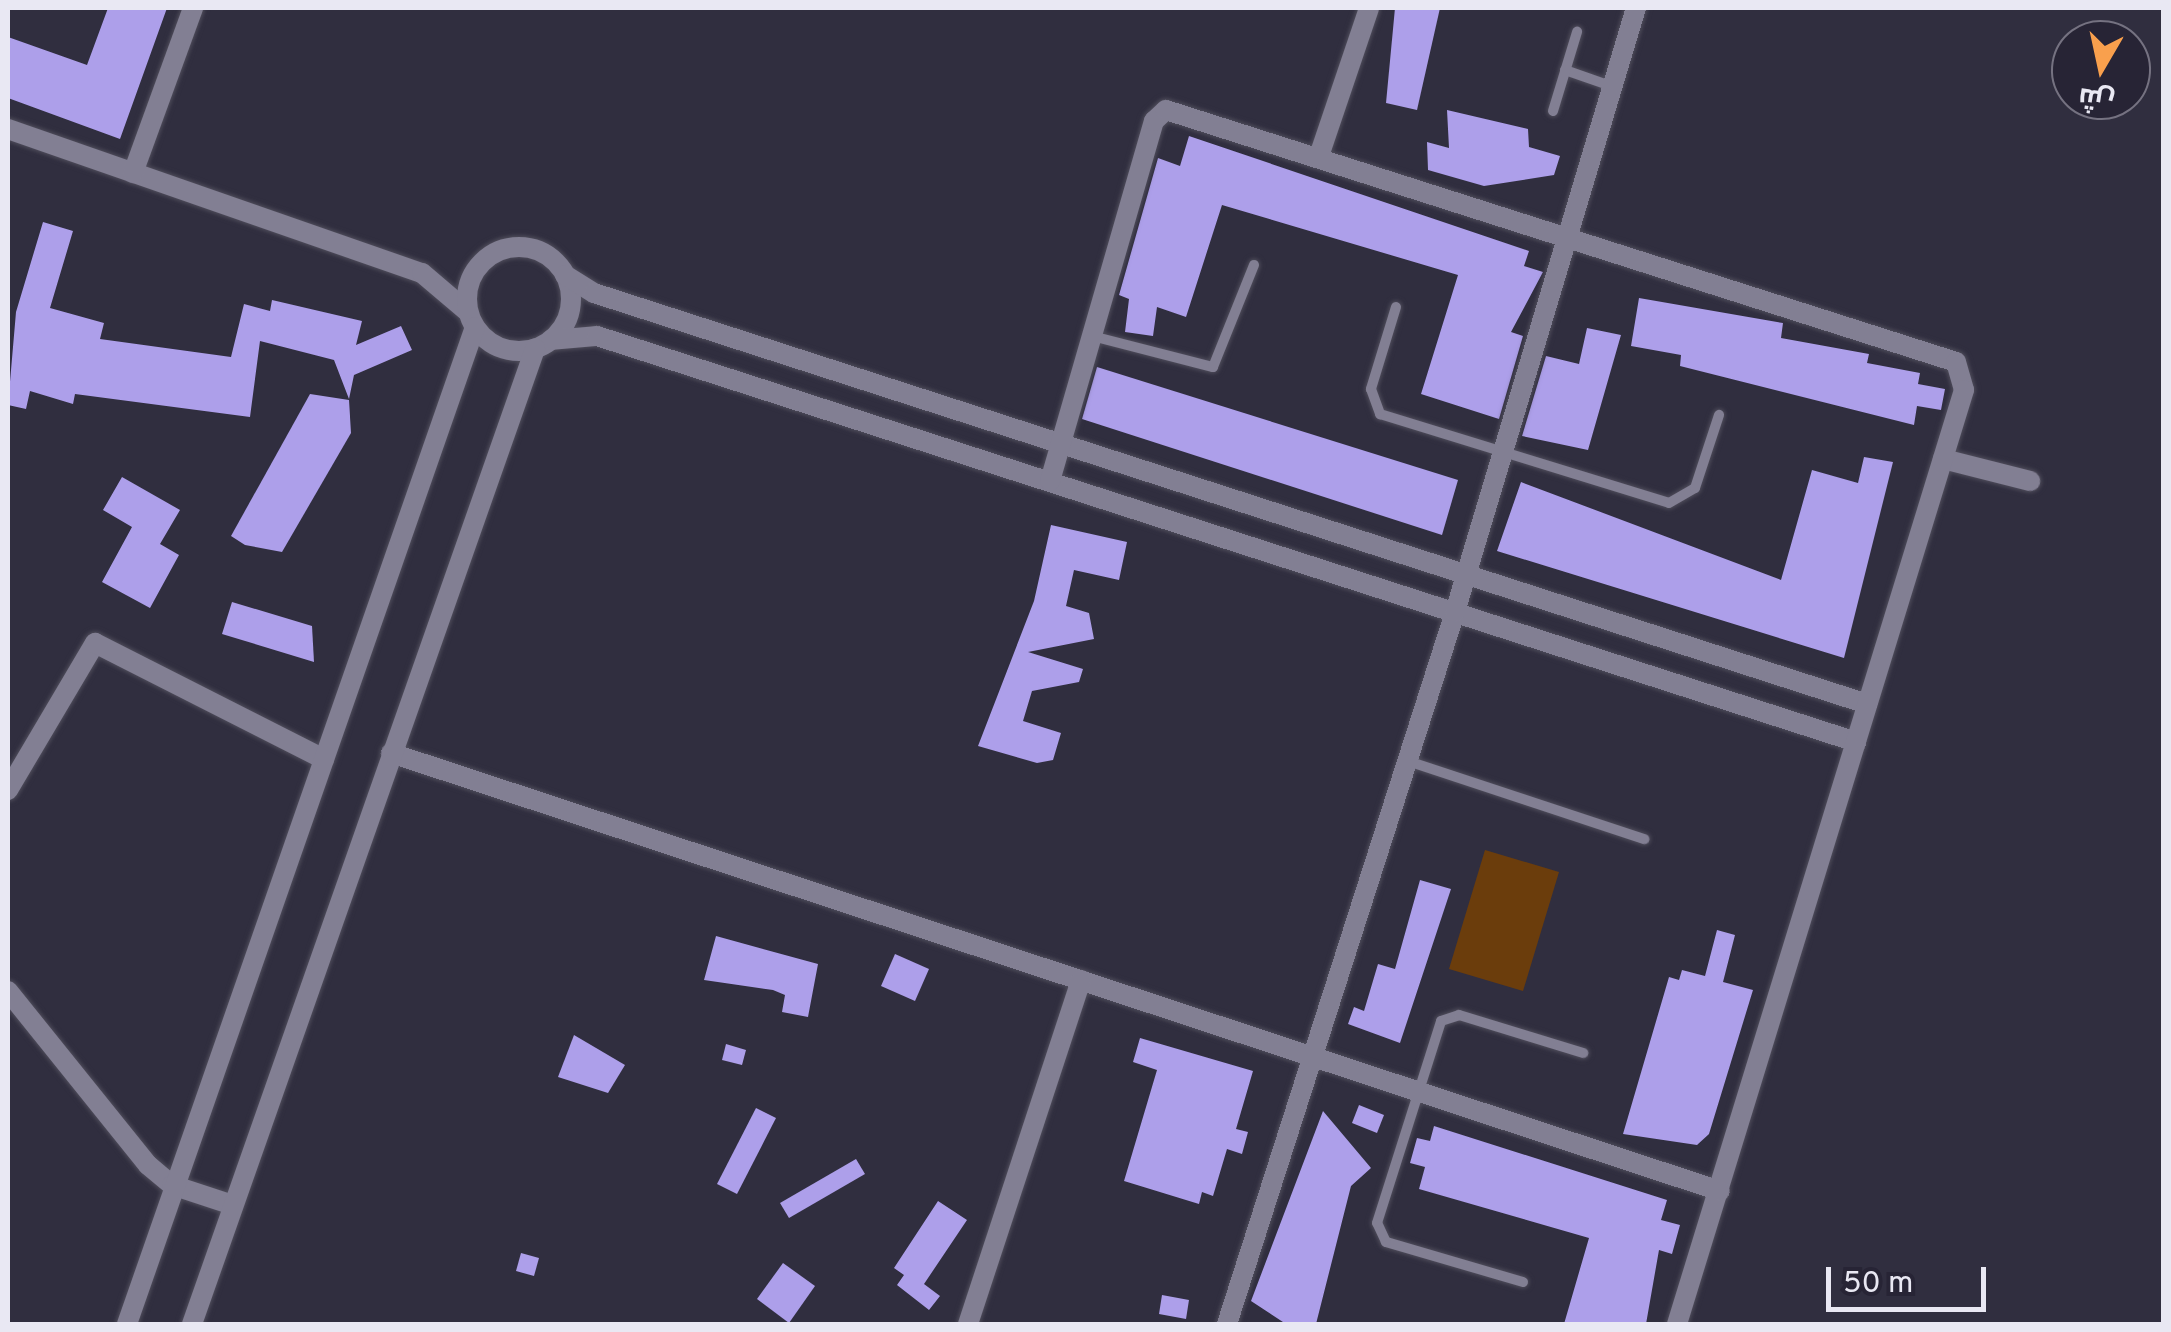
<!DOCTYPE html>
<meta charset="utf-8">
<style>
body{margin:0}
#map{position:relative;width:2171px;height:1332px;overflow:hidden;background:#302e3f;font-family:Overpass,Cairo,sans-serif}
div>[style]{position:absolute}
.green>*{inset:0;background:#6b3d0c}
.building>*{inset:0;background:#ad9fea}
.roads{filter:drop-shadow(0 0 2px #4f4d5b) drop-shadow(0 0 2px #4f4d5b)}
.service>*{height:10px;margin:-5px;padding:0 5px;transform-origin:5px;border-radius:5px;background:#827f93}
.minor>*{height:20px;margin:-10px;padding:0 10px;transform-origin:10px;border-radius:10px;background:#827f93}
.minor>.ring{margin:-10px;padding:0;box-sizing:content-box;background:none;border:20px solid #827f93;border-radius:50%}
span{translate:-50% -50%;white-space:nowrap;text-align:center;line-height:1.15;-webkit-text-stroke:10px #272435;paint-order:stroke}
.frame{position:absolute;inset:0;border:10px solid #e9e8f3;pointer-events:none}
.north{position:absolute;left:2051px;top:20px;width:100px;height:100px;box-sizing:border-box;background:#272435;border:2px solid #757281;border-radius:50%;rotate:189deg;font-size:28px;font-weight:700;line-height:40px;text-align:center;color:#e9e8f3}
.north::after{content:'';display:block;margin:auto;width:35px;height:45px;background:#f9a04d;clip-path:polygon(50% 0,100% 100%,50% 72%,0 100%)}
.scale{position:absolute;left:1826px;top:1267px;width:160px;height:45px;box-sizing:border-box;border:5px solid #e9e8f3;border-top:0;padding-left:12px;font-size:30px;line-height:35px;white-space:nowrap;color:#e9e8f3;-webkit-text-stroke:8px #272435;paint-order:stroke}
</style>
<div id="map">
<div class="green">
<i style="clip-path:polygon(1485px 850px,1559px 872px,1523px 991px,1449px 969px)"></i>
</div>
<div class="building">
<i style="clip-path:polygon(108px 8px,167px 8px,120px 139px,8px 98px,8px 37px,87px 65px)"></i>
<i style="clip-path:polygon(1395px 8px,1440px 8px,1417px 110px,1386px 103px)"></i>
<i style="clip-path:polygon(1447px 110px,1528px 129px,1529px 147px,1560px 156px,1554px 175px,1484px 186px,1428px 170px,1427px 142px,1449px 148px)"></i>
<i style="clip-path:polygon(1189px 136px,1529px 251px,1524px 266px,1543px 272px,1511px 332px,1523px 336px,1499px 419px,1421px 394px,1458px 275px,1222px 205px,1186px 317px,1157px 307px,1153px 336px,1125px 332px,1129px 299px,1119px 295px,1158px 158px,1180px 166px)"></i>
<i style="clip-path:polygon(43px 222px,73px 231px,50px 308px,104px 323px,100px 339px,231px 357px,244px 304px,270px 311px,272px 300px,362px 321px,356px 345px,401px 326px,412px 350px,354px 375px,349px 399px,334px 360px,260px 341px,250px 417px,75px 394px,73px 404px,30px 391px,26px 409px,8px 405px,16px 312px)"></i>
<i style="clip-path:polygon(1639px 298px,1783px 323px,1781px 338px,1869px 354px,1867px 363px,1920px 373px,1918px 384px,1945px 389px,1941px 410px,1917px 406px,1914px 425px,1680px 366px,1681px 355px,1631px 346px)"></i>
<i style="clip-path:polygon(1587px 328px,1621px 335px,1588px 450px,1522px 436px,1546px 356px,1579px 364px)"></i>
<i style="clip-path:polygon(1097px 367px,1458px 480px,1442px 535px,1082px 419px)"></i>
<i style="clip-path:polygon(310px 394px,349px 400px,351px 433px,282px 552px,245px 545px,231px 536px)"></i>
<i style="clip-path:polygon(1864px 457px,1893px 462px,1844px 658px,1497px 551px,1521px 482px,1781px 580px,1812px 470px,1858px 483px)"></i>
<i style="clip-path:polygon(122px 477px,180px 510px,160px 544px,179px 555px,150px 608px,102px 582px,132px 527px,103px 510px)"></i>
<i style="clip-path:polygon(1051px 525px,1127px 542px,1119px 580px,1074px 570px,1066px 606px,1089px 613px,1094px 639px,1028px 652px,1083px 669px,1079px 682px,1032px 691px,1023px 721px,1061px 733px,1053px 760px,1037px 763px,978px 746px,1034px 601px)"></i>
<i style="clip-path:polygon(232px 602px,312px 626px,314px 662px,222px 634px)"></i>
<i style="clip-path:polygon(1420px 880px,1451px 889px,1400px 1043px,1348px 1024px,1354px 1007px,1364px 1011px,1378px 964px,1395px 969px)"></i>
<i style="clip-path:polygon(1717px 930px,1735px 935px,1723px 982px,1753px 990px,1709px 1134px,1697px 1145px,1623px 1134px,1669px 977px,1679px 980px,1682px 970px,1705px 976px)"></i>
<i style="clip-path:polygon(716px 936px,818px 964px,808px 1017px,782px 1012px,785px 995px,773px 990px,704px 980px)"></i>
<i style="clip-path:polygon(895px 954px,929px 969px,915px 1001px,881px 986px)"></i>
<i style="clip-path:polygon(574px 1035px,625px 1065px,608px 1093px,558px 1077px)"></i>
<i style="clip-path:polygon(1140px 1038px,1253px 1071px,1236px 1129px,1248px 1132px,1242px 1154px,1227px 1149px,1213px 1196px,1202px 1192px,1199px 1204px,1124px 1181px,1157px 1070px,1133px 1062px)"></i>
<i style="clip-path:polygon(726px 1044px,746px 1050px,742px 1065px,722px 1060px)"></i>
<i style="clip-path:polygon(1359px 1105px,1384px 1115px,1377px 1133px,1352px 1123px)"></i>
<i style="clip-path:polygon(756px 1108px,776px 1118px,737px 1194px,717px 1184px)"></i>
<i style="clip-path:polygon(1323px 1111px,1371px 1168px,1351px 1186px,1316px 1324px,1286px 1324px,1251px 1301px)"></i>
<i style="clip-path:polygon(1434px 1126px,1667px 1200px,1661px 1220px,1680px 1225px,1672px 1254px,1659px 1250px,1646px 1324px,1564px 1324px,1589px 1238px,1419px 1189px,1425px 1167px,1410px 1163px,1417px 1138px,1430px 1141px)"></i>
<i style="clip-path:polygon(856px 1159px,865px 1174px,789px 1218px,780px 1203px)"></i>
<i style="clip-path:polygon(938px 1201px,967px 1220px,924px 1284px,940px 1296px,929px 1310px,897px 1285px,904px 1275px,894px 1268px)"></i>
<i style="clip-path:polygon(521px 1253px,539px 1258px,534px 1276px,516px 1271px)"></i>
<i style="clip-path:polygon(783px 1263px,815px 1286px,789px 1323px,757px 1299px)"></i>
<i style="clip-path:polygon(1162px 1295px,1189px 1300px,1186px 1319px,1159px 1314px)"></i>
</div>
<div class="roads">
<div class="service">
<i style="left:1565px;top:70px;width:49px;rotate:19.2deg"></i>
<i style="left:1553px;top:111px;width:83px;rotate:-73.1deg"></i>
<i style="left:1396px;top:307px;width:86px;rotate:107deg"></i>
<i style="left:1371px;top:389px;width:27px;rotate:70deg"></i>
<i style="left:1380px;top:414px;width:302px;rotate:17.1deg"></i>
<i style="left:1669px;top:503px;width:30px;rotate:-30deg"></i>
<i style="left:1695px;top:488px;width:77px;rotate:-71.8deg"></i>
<i style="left:1092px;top:336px;width:125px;rotate:14.4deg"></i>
<i style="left:1213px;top:367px;width:110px;rotate:-68.1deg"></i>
<i style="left:1408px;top:761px;width:249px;rotate:18.3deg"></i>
<i style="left:1523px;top:1282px;width:143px;rotate:-163.7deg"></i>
<i style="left:1386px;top:1242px;width:21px;rotate:-115deg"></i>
<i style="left:1377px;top:1223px;width:212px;rotate:-72.4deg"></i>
<i style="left:1441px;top:1021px;width:19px;rotate:-18deg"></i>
<i style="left:1459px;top:1015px;width:130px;rotate:17deg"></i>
</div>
<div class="minor">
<i style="left:8px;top:129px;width:438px;rotate:19.2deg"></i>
<i style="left:422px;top:273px;width:60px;rotate:40.3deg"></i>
<i style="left:1319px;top:156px;width:156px;rotate:-71.3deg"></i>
<i style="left:133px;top:173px;width:176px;rotate:-70deg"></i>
<i class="ring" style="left:467px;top:247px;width:84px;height:84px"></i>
<i style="left:565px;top:275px;width:34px;rotate:32deg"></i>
<i style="left:594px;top:293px;width:1338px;rotate:17.89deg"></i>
<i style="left:551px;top:340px;width:46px;rotate:-5deg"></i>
<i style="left:597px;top:336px;width:1323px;rotate:17.87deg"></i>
<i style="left:1943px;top:459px;width:90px;rotate:14.2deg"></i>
<i style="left:1050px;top:481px;width:375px;rotate:-73.9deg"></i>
<i style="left:1154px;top:121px;width:16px;rotate:-43deg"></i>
<i style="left:1166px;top:110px;width:829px;rotate:17.69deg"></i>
<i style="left:1956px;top:362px;width:29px;rotate:74deg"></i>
<i style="left:1964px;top:390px;width:977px;rotate:107.08deg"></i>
<i style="left:391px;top:753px;width:1399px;rotate:18.24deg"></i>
<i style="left:8px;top:790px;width:171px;rotate:-59.4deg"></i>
<i style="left:95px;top:643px;width:257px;rotate:26.9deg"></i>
<i style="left:8px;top:991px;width:223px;rotate:51.2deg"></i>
<i style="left:148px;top:1165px;width:31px;rotate:40deg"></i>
<i style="left:172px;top:1185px;width:64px;rotate:18.2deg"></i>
<i style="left:127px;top:1324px;width:1056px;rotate:-70.76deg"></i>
<i style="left:192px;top:1324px;width:1034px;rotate:-70.62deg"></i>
<i style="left:968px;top:1324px;width:362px;rotate:-71.8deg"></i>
<i style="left:1227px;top:1324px;width:748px;rotate:-72.24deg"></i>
<i style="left:1455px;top:612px;width:631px;rotate:-73.32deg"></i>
</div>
</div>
<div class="frame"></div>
<div class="north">ش</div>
<div class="scale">50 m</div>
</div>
